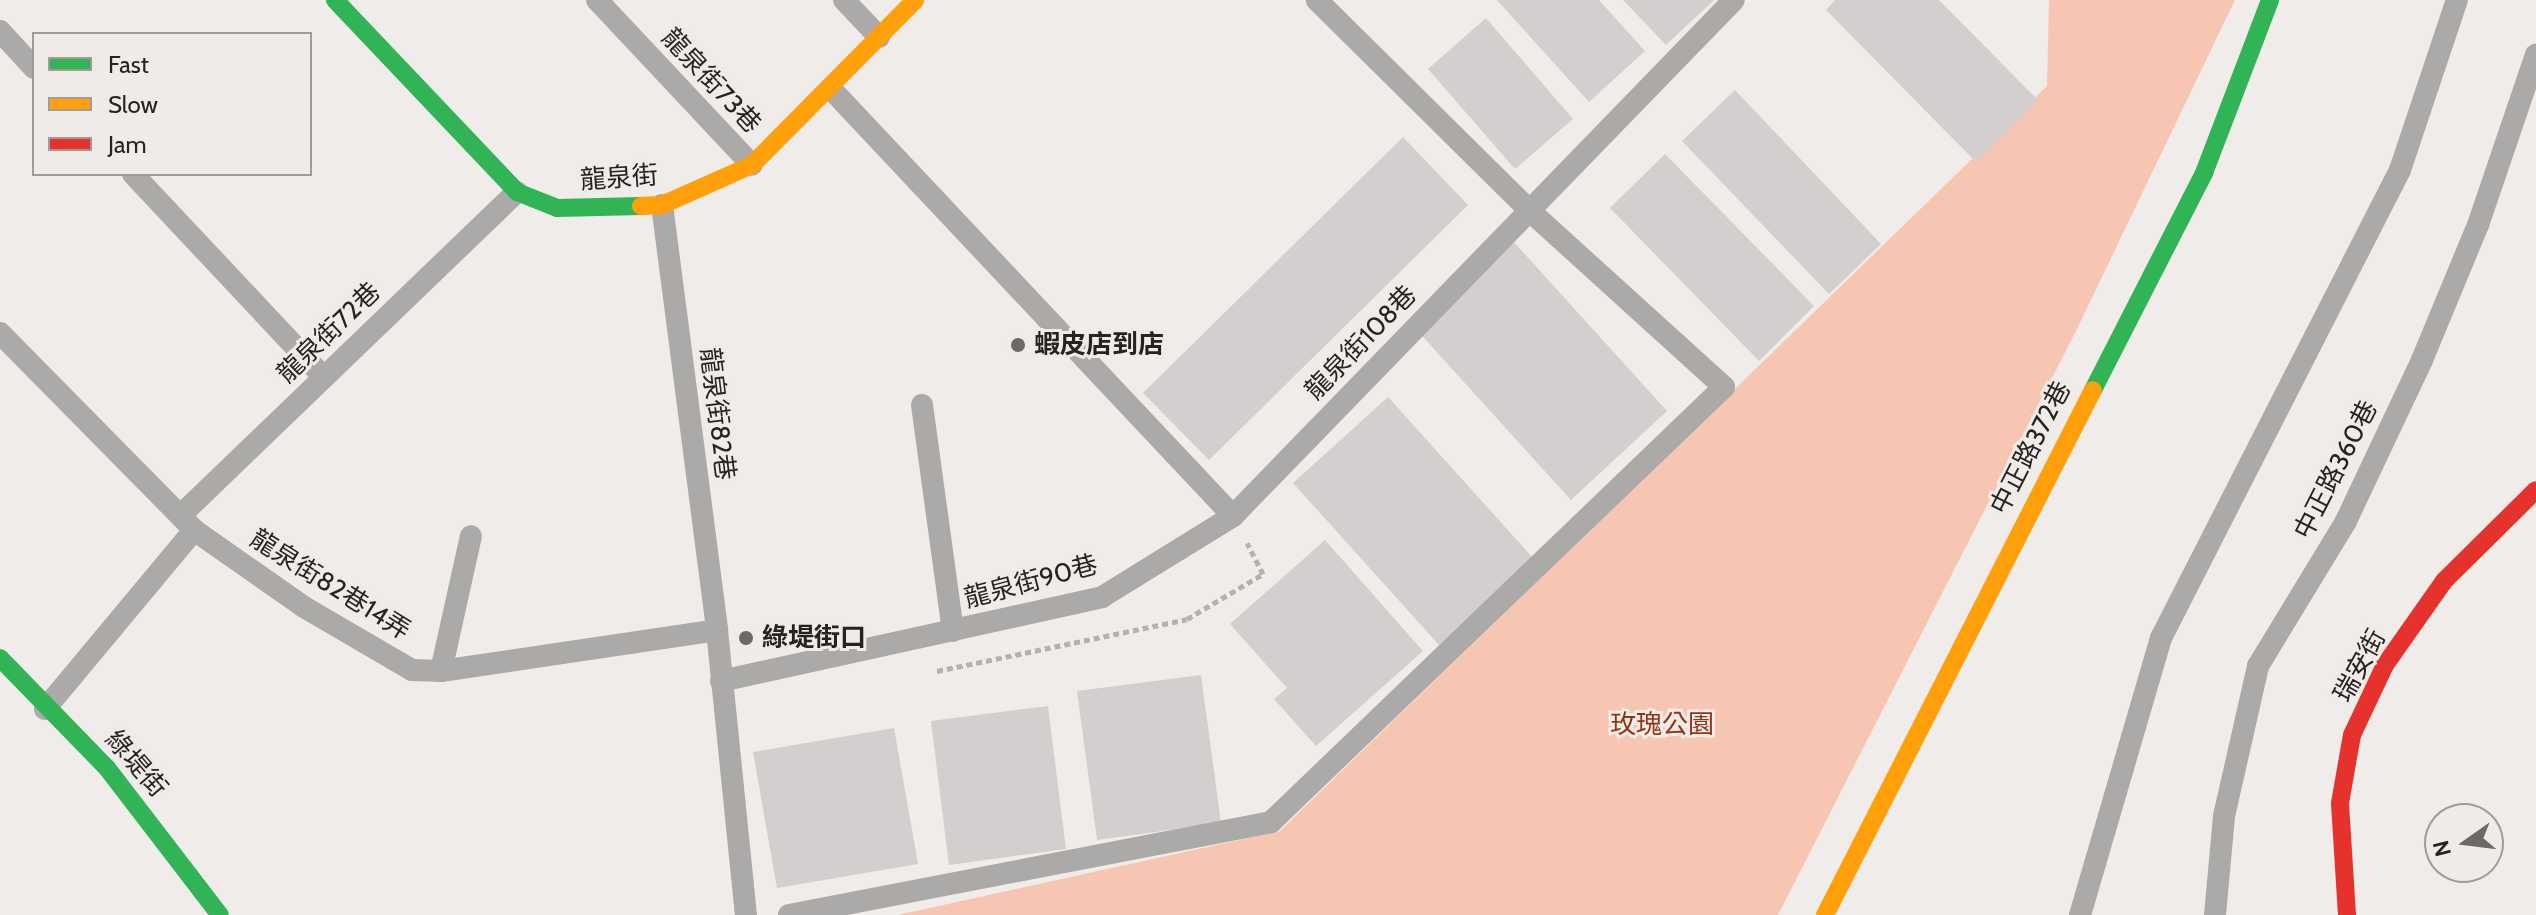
<!DOCTYPE html>
<meta charset="utf-8">
<style>
body{margin:0}
#map{position:relative;width:2536px;height:915px;overflow:hidden;background:#efecea;font-family:Cabin,"Noto Sans TC",sans-serif}
div>[style]{position:absolute}
.green>*{inset:0;background:#f7c6b3}
.building>*{inset:0;background:#d2cfce}
.path>*{height:5px;margin-top:-2.5px;transform-origin:0;background:repeating-linear-gradient(90deg,#b4b1b1 0 6px,transparent 0 10px)}
.lane>*{height:22px;margin:-11px;padding:0 11px;transform-origin:11px;border-radius:11px;background:#abaaa9}
.fast>*{height:18px;margin:-9px;padding:0 9px;transform-origin:9px;border-radius:9px;background:#30b455}
.slow>*{height:18px;margin:-9px;padding:0 9px;transform-origin:9px;border-radius:9px;background:#ff9f0a}
.jam>*{height:18px;margin:-9px;padding:0 9px;transform-origin:9px;border-radius:9px;background:#e5322d}
.dots>*{width:22px;height:22px;translate:-50% -50%;box-sizing:border-box;border:4px solid #f1ebe8;border-radius:50%}
span{translate:-50% -50%;white-space:nowrap;text-align:center;line-height:1.15;-webkit-text-stroke:6px #f1ebe8;paint-order:stroke}
.street-label{font-size:26px;color:#262423}
.poi-label{font-size:26px;color:#262423;font-weight:700}
.left{translate:0 -50%;text-align:left}
.park-label{font-size:26px;color:#8e3714}
.legend{position:absolute;left:32px;top:32px;width:280px;height:144px;box-sizing:border-box;background:#f1ebe8;border:2px solid #a09b99;margin:0;padding:10px 14px;list-style:none;font-size:24px;color:#262423}
.legend li{display:flex;align-items:center;gap:16px;height:40px}
.legend b{width:40px;border:2px solid #a09b99}
.north{position:absolute;left:2424px;top:803px;width:80px;height:80px;box-sizing:border-box;background:#f1ebe8;border:2px solid #a09b99;border-radius:50%;rotate:256deg;font-size:22px;font-weight:700;line-height:32px;text-align:center;color:#262423}
.north::after{content:'';display:block;margin:auto;width:28px;height:36px;background:#6c6a69;clip-path:polygon(50% 0,100% 100%,50% 72%,0 100%)}
</style>
<div id="map">
<div class="green">
<i style="clip-path:polygon(2049px 0,2235px 0,2077px 329px,1778px 915px,898px 915px,1280px 831px,2047px 86px)"></i>
</div>
<div class="building">
<i style="clip-path:polygon(1497px 0,1599px 0,1645px 51px,1589px 102px)"></i>
<i style="clip-path:polygon(1623px 0,1714px 0,1666px 45px)"></i>
<i style="clip-path:polygon(1835px 0,1939px 0,2038px 100px,1976px 162px,1826px 10px)"></i>
<i style="clip-path:polygon(1486px 18px,1573px 119px,1515px 169px,1428px 69px)"></i>
<i style="clip-path:polygon(1735px 90px,1881px 244px,1829px 294px,1682px 141px)"></i>
<i style="clip-path:polygon(1403px 137px,1468px 205px,1209px 460px,1143px 393px)"></i>
<i style="clip-path:polygon(1665px 154px,1814px 306px,1759px 361px,1610px 208px)"></i>
<i style="clip-path:polygon(1512px 240px,1667px 411px,1571px 500px,1415px 328px)"></i>
<i style="clip-path:polygon(1388px 397px,1534px 559px,1439px 645px,1293px 483px)"></i>
<i style="clip-path:polygon(1325px 540px,1423px 651px,1316px 746px,1274px 699px,1287px 688px,1230px 624px)"></i>
<i style="clip-path:polygon(1201px 675px,1221px 823px,1097px 840px,1077px 691px)"></i>
<i style="clip-path:polygon(1048px 706px,1066px 849px,949px 865px,931px 721px)"></i>
<i style="clip-path:polygon(894px 728px,918px 864px,777px 888px,753px 752px)"></i>
</div>
<div class="path">
<i style="left:937px;top:671px;width:255px;rotate:-11.7deg"></i>
<i style="left:1187px;top:619px;width:88px;rotate:-30.6deg"></i>
<i style="left:1263px;top:574px;width:35px;rotate:-117deg"></i>
</div>
<div class="lane">
<i style="left:597px;top:0;width:226px;rotate:46.8deg"></i>
<i style="left:844px;top:0;width:51px;rotate:46.6deg"></i>
<i style="left:0;top:31px;width:50px;rotate:47.4deg"></i>
<i style="left:133px;top:174px;width:277px;rotate:46.8deg"></i>
<i style="left:662px;top:205px;width:429px;rotate:82.6deg"></i>
<i style="left:717px;top:630px;width:286px;rotate:84.2deg"></i>
<i style="left:0;top:333px;width:276px;rotate:45.4deg"></i>
<i style="left:194px;top:530px;width:134px;rotate:35deg"></i>
<i style="left:304px;top:607px;width:125px;rotate:30.3deg"></i>
<i style="left:412px;top:670px;width:29px;rotate:2deg"></i>
<i style="left:441px;top:671px;width:279px;rotate:-8.4deg"></i>
<i style="left:922px;top:405px;width:228px;rotate:82.2deg"></i>
<i style="left:181px;top:515px;width:466px;rotate:-43.9deg"></i>
<i style="left:1233px;top:516px;width:719px;rotate:-45.85deg"></i>
<i style="left:441px;top:671px;width:138px;rotate:-77.5deg"></i>
<i style="left:721px;top:681px;width:390px;rotate:-12.4deg"></i>
<i style="left:1102px;top:597px;width:154px;rotate:-31.7deg"></i>
<i style="left:1233px;top:516px;width:586px;rotate:-133.27deg"></i>
<i style="left:45px;top:709px;width:233px;rotate:-50.2deg"></i>
<i style="left:789px;top:915px;width:491px;rotate:-10.9deg"></i>
<i style="left:1271px;top:822px;width:628px;rotate:-43.84deg"></i>
<i style="left:1724px;top:387px;width:265px;rotate:-137.8deg"></i>
<i style="left:1528px;top:209px;width:297px;rotate:-135.3deg"></i>
<i style="left:2080px;top:915px;width:289px;rotate:-73.7deg"></i>
<i style="left:2161px;top:638px;width:525px;rotate:-62.95deg"></i>
<i style="left:2400px;top:170px;width:179px;rotate:-71.5deg"></i>
<i style="left:2215px;top:915px;width:99px;rotate:-84.8deg"></i>
<i style="left:2224px;top:816px;width:154px;rotate:-77.2deg"></i>
<i style="left:2258px;top:666px;width:170px;rotate:-58.7deg"></i>
<i style="left:2346px;top:521px;width:178px;rotate:-64.7deg"></i>
<i style="left:2422px;top:360px;width:146px;rotate:-67.5deg"></i>
<i style="left:2478px;top:225px;width:180px;rotate:-71.2deg"></i>
</div>
<div class="fast">
<i style="left:335px;top:0;width:265px;rotate:46.5deg"></i>
<i style="left:517px;top:192px;width:43px;rotate:21.8deg"></i>
<i style="left:557px;top:208px;width:84px;rotate:-1.4deg"></i>
<i style="left:2093px;top:390px;width:244px;rotate:-62.9deg"></i>
<i style="left:2204px;top:173px;width:185px;rotate:-69.1deg"></i>
<i style="left:0;top:658px;width:153px;rotate:45.8deg"></i>
<i style="left:107px;top:768px;width:185px;rotate:52.5deg"></i>
</div>
<div class="slow">
<i style="left:641px;top:206px;width:21px;rotate:-3deg"></i>
<i style="left:662px;top:205px;width:98px;rotate:-24deg"></i>
<i style="left:752px;top:165px;width:232px;rotate:-45.3deg"></i>
<i style="left:1825px;top:915px;width:589px;rotate:-62.96deg"></i>
</div>
<div class="jam">
<i style="left:2347px;top:915px;width:112px;rotate:-93.6deg"></i>
<i style="left:2340px;top:803px;width:69px;rotate:-80deg"></i>
<i style="left:2352px;top:735px;width:77px;rotate:-64.8deg"></i>
<i style="left:2385px;top:665px;width:103px;rotate:-54.9deg"></i>
<i style="left:2444px;top:581px;width:129px;rotate:-44.7deg"></i>
</div>
<div class="dots">
<i style="left:1018px;top:345px;background:#6c6a69"></i>
<i style="left:746px;top:638px;background:#6c6a69"></i>
</div>
<div class="street-label">
<span style="left:711px;top:81px;rotate:47deg">龍泉街73巷</span>
<span style="left:619px;top:178px;rotate:-4deg">龍泉街</span>
<span style="left:329px;top:333px;rotate:-44deg">龍泉街72巷</span>
<span style="left:1361px;top:343px;rotate:-46deg">龍泉街108巷</span>
<span style="left:717px;top:414px;rotate:83deg">龍泉街82巷</span>
<span style="left:2031px;top:448px;rotate:-63deg">中正路372巷</span>
<span style="left:2336px;top:470px;rotate:-63deg">中正路360巷</span>
<span style="left:1031px;top:582px;rotate:-15deg">龍泉街90巷</span>
<span style="left:330px;top:585px;rotate:32deg">龍泉街82巷14弄</span>
<span style="left:2360px;top:666px;rotate:-61deg">瑞安街</span>
<span style="left:136px;top:764px;rotate:49deg">綠堤街</span>
</div>
<div class="poi-label">
<span class="left" style="left:1034px;top:345px">蝦皮店到店</span>
<span class="left" style="left:762px;top:638px">綠堤街口</span>
</div>
<div class="park-label">
<span style="left:1662px;top:725px">玫瑰公園</span>
</div>
<ul class="legend">
<li><b style="height:10px;background:#30b455"></b>Fast</li>
<li><b style="height:10px;background:#ff9f0a"></b>Slow</li>
<li><b style="height:10px;background:#e5322d"></b>Jam</li>
</ul>
<div class="north">N</div>
</div>
